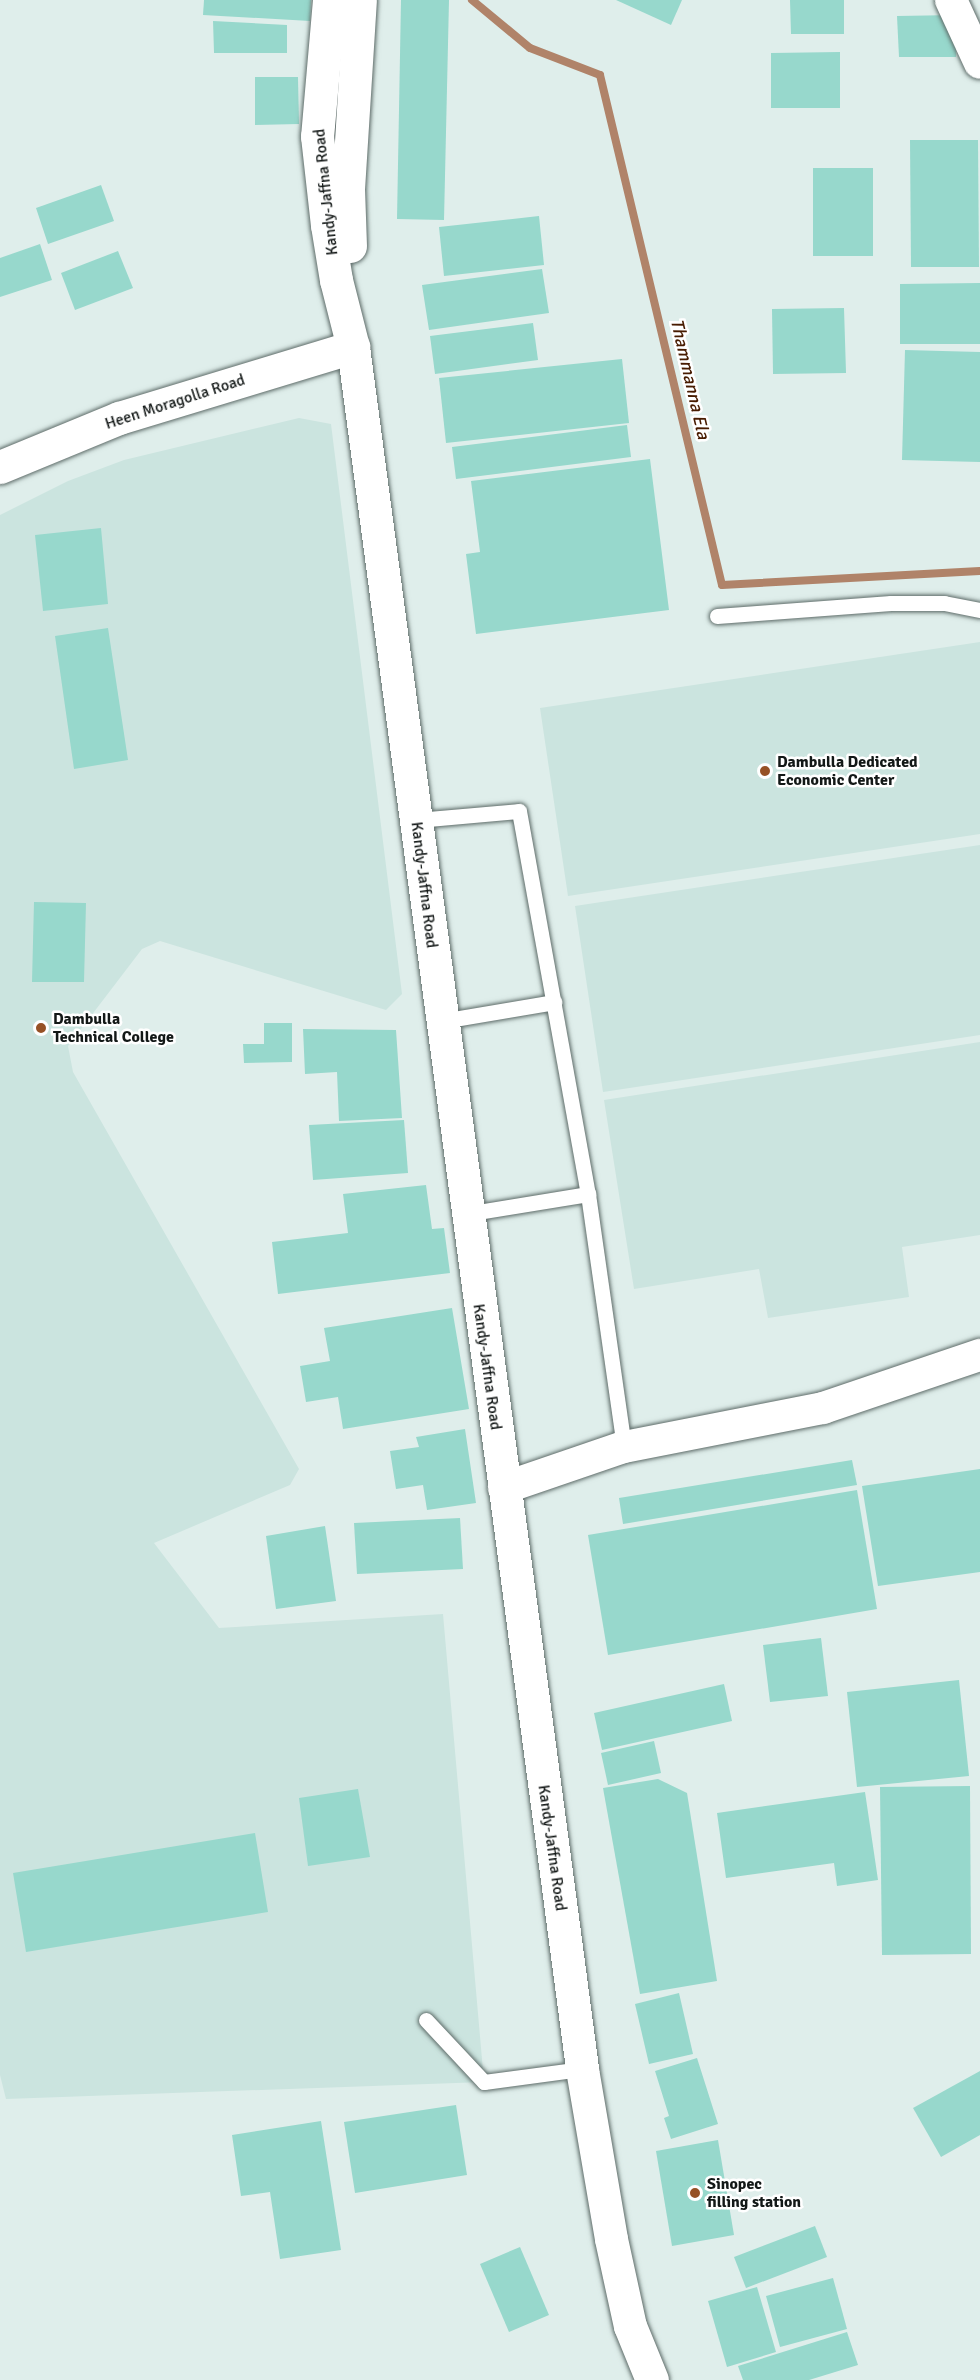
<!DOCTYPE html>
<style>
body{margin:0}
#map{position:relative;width:980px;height:2380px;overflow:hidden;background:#dfeeeb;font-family:Signika,sans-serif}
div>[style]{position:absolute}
.built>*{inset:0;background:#cbe4df}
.stream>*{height:8px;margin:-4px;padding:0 4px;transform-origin:4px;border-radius:4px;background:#b08369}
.building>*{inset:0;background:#97d8cc}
.roads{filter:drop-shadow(0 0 2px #5e6c69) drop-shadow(0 0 2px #5e6c69)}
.lane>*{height:15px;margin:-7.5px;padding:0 7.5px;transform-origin:7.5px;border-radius:7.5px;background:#fff}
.street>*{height:32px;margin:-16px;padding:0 16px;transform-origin:16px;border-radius:16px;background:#fff}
.secondary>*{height:33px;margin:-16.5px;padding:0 16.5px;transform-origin:16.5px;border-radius:16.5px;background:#fff}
.highway>*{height:33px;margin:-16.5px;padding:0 16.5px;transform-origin:16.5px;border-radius:16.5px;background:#fff}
.dots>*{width:16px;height:16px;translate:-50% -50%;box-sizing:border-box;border:3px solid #fff;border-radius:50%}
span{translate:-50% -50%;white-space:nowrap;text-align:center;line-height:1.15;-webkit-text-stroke:5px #fff;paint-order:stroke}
.street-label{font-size:16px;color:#131817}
.poi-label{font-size:16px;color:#131817;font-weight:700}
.left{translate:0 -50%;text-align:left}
.water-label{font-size:18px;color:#471b00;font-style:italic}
</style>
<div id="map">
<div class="built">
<i style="clip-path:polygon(299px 418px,331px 424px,402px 994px,386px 1010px,160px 941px,142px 949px,68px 1046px,73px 1072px,299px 1469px,290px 1485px,154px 1543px,219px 1628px,443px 1614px,484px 2082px,6px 2099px,0 2075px,0 515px,68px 481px,124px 460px)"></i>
<i style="clip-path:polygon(980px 642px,980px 834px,568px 896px,540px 708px)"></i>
<i style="clip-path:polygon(980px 845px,980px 1035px,603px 1092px,575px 906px)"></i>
<i style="clip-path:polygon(980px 1042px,980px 1235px,902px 1247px,909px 1297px,768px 1318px,759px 1269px,634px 1289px,604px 1100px)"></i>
</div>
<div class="stream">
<i style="left:472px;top:0;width:75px;rotate:39.6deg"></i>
<i style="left:530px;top:48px;width:75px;rotate:21.1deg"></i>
<i style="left:600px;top:75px;width:524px;rotate:76.55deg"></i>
<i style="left:722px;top:585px;width:258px;rotate:-3.1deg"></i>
</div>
<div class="building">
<i style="clip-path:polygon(204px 0,311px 0,310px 21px,203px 15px)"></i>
<i style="clip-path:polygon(401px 0,449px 0,444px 220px,397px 219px)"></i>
<i style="clip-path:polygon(616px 0,682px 0,671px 25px)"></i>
<i style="clip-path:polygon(790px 0,844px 0,844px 34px,791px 34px)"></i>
<i style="clip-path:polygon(956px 15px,956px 57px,899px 57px,897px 16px)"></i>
<i style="clip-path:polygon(213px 21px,287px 25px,287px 53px,214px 53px)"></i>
<i style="clip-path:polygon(840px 52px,840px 108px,771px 108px,771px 53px)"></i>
<i style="clip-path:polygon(255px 77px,298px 77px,299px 124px,255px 125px)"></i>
<i style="clip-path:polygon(910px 140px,978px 140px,979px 267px,911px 267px)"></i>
<i style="clip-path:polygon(813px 168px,873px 168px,873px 256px,813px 256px)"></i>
<i style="clip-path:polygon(101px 185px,114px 221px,48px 244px,36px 208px)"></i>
<i style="clip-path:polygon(539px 216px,544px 265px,444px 276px,439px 227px)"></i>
<i style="clip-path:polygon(40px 244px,52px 280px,0 297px,0 258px)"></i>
<i style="clip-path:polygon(118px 251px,133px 288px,75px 310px,61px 273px)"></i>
<i style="clip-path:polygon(542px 269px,549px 313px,429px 330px,422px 285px)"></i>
<i style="clip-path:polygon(980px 283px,980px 344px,900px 344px,900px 284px)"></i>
<i style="clip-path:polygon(844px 308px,846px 373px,773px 374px,772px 309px)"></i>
<i style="clip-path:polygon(533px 323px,538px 360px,435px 374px,430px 336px)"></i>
<i style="clip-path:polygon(905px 350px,980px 352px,980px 462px,902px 460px)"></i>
<i style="clip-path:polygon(622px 359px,629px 423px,446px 443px,439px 378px)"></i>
<i style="clip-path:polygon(627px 425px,631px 457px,456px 479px,452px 447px)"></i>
<i style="clip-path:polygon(650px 459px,669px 610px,476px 634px,466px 554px,480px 552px,471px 481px)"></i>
<i style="clip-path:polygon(101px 528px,108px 604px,43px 611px,35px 535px)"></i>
<i style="clip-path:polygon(108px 628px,128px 760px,74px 769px,55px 636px)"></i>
<i style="clip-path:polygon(34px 902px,86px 903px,84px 982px,32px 982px)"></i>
<i style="clip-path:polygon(264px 1023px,292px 1023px,292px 1062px,244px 1063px,243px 1044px,264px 1044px)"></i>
<i style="clip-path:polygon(303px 1029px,396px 1030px,402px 1118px,339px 1121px,337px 1072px,305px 1074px)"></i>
<i style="clip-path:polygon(404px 1120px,408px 1173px,313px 1180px,309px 1125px)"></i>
<i style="clip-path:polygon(426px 1185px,432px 1229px,444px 1228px,450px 1273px,278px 1294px,272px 1242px,348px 1233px,343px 1194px)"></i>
<i style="clip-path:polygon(452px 1308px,469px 1409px,343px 1429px,338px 1397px,306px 1402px,300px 1366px,330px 1361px,324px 1328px)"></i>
<i style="clip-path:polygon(465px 1429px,476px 1503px,427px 1510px,423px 1485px,396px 1489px,390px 1451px,419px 1447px,416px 1437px)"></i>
<i style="clip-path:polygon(852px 1460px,857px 1485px,623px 1524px,619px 1498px)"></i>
<i style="clip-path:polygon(980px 1469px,980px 1572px,878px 1586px,862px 1486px)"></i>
<i style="clip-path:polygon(857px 1490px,877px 1609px,608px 1655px,588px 1535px)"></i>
<i style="clip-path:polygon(460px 1518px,463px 1569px,357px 1574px,354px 1523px)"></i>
<i style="clip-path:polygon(325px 1526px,336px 1601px,276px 1609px,266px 1536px)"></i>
<i style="clip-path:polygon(821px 1638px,828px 1696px,770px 1702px,763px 1645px)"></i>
<i style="clip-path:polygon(959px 1680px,969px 1776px,857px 1787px,847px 1692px)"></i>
<i style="clip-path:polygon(724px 1684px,732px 1721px,602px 1750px,594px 1713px)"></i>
<i style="clip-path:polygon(654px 1741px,661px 1773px,608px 1785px,601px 1753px)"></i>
<i style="clip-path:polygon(658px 1779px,687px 1793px,717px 1981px,640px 1994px,603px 1788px)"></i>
<i style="clip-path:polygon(970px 1786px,971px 1954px,882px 1955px,880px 1787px)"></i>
<i style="clip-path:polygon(358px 1789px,370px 1857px,308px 1866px,299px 1798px)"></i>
<i style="clip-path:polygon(865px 1792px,878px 1880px,837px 1886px,834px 1863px,726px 1878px,717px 1813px)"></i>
<i style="clip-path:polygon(255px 1833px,268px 1912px,26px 1952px,13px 1873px)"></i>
<i style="clip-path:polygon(679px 1993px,693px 2054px,649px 2064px,635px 2004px)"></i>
<i style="clip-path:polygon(697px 2058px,718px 2124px,671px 2139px,664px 2118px,669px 2116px,655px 2071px)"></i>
<i style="clip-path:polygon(980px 2071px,980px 2135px,941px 2157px,913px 2108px)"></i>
<i style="clip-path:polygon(456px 2105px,467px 2175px,355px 2193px,344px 2122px)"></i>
<i style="clip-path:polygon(321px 2121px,341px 2250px,280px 2259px,270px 2192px,241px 2196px,232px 2135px)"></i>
<i style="clip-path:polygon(718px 2140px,734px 2235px,672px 2246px,656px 2151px)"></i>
<i style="clip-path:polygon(815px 2226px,827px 2257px,746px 2288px,734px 2257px)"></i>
<i style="clip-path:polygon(520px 2247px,549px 2315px,509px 2332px,480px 2264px)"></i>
<i style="clip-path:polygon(833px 2278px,847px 2329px,780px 2347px,766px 2296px)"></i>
<i style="clip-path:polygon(757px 2287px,776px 2352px,727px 2367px,708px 2301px)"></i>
<i style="clip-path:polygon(847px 2332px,858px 2365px,809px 2380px,743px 2380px,738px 2366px)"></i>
</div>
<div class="roads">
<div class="lane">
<i style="left:717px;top:616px;width:174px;rotate:-4.3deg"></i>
<i style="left:891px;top:603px;width:53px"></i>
<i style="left:944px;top:603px;width:37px;rotate:11deg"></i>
<i style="left:416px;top:820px;width:103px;rotate:-5deg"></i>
<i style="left:519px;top:811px;width:389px;rotate:79.8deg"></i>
<i style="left:588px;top:1194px;width:256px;rotate:81.9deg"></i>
<i style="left:442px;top:1021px;width:114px;rotate:-9.6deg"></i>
<i style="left:466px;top:1214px;width:124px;rotate:-9.3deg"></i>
<i style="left:426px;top:2020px;width:85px;rotate:46.9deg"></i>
<i style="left:484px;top:2082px;width:99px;rotate:-7.6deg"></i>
</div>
<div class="street">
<i style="left:951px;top:0;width:69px;rotate:65.3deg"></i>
<i style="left:504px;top:1488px;width:127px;rotate:-18.9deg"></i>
<i style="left:624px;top:1447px;width:203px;rotate:-11.1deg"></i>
<i style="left:823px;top:1408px;width:166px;rotate:-18.7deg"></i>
</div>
<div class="secondary">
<i style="left:0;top:467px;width:129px;rotate:-22.4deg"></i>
<i style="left:119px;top:418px;width:245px;rotate:-16.9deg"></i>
</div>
<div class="highway">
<i style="left:329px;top:0;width:137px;rotate:95deg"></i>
<i style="left:317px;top:136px;width:90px;rotate:83.6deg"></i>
<i style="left:327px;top:225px;width:56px;rotate:80.7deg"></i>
<i style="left:336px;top:280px;width:69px;rotate:75.8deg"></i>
<i style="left:353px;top:347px;width:1737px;rotate:82.42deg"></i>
<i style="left:582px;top:2069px;width:172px;rotate:80.3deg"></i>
<i style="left:611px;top:2239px;width:89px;rotate:77.7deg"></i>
<i style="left:630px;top:2326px;width:58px;rotate:67.8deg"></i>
<i style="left:350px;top:246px;width:57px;rotate:-92deg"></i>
<i style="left:348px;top:189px;width:189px;rotate:-86.4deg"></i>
</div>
</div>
<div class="dots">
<i style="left:765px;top:771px;background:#965125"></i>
<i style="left:41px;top:1028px;background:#965125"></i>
<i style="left:695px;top:2193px;background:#965125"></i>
</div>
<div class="street-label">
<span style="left:326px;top:192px;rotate:-96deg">Kandy-Jaffna Road</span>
<span style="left:175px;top:402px;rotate:-18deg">Heen Moragolla Road</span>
<span style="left:424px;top:885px;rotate:83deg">Kandy-Jaffna Road</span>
<span style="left:487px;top:1367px;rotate:82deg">Kandy-Jaffna Road</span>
<span style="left:552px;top:1848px;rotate:82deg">Kandy-Jaffna Road</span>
</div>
<div class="poi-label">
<span class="left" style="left:777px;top:771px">Dambulla Dedicated<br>Economic Center</span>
<span class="left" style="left:53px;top:1028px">Dambulla<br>Technical College</span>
<span class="left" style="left:707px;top:2193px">Sinopec<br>filling station</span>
</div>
<div class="water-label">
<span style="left:690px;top:379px;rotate:77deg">Thammanna Ela</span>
</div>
</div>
